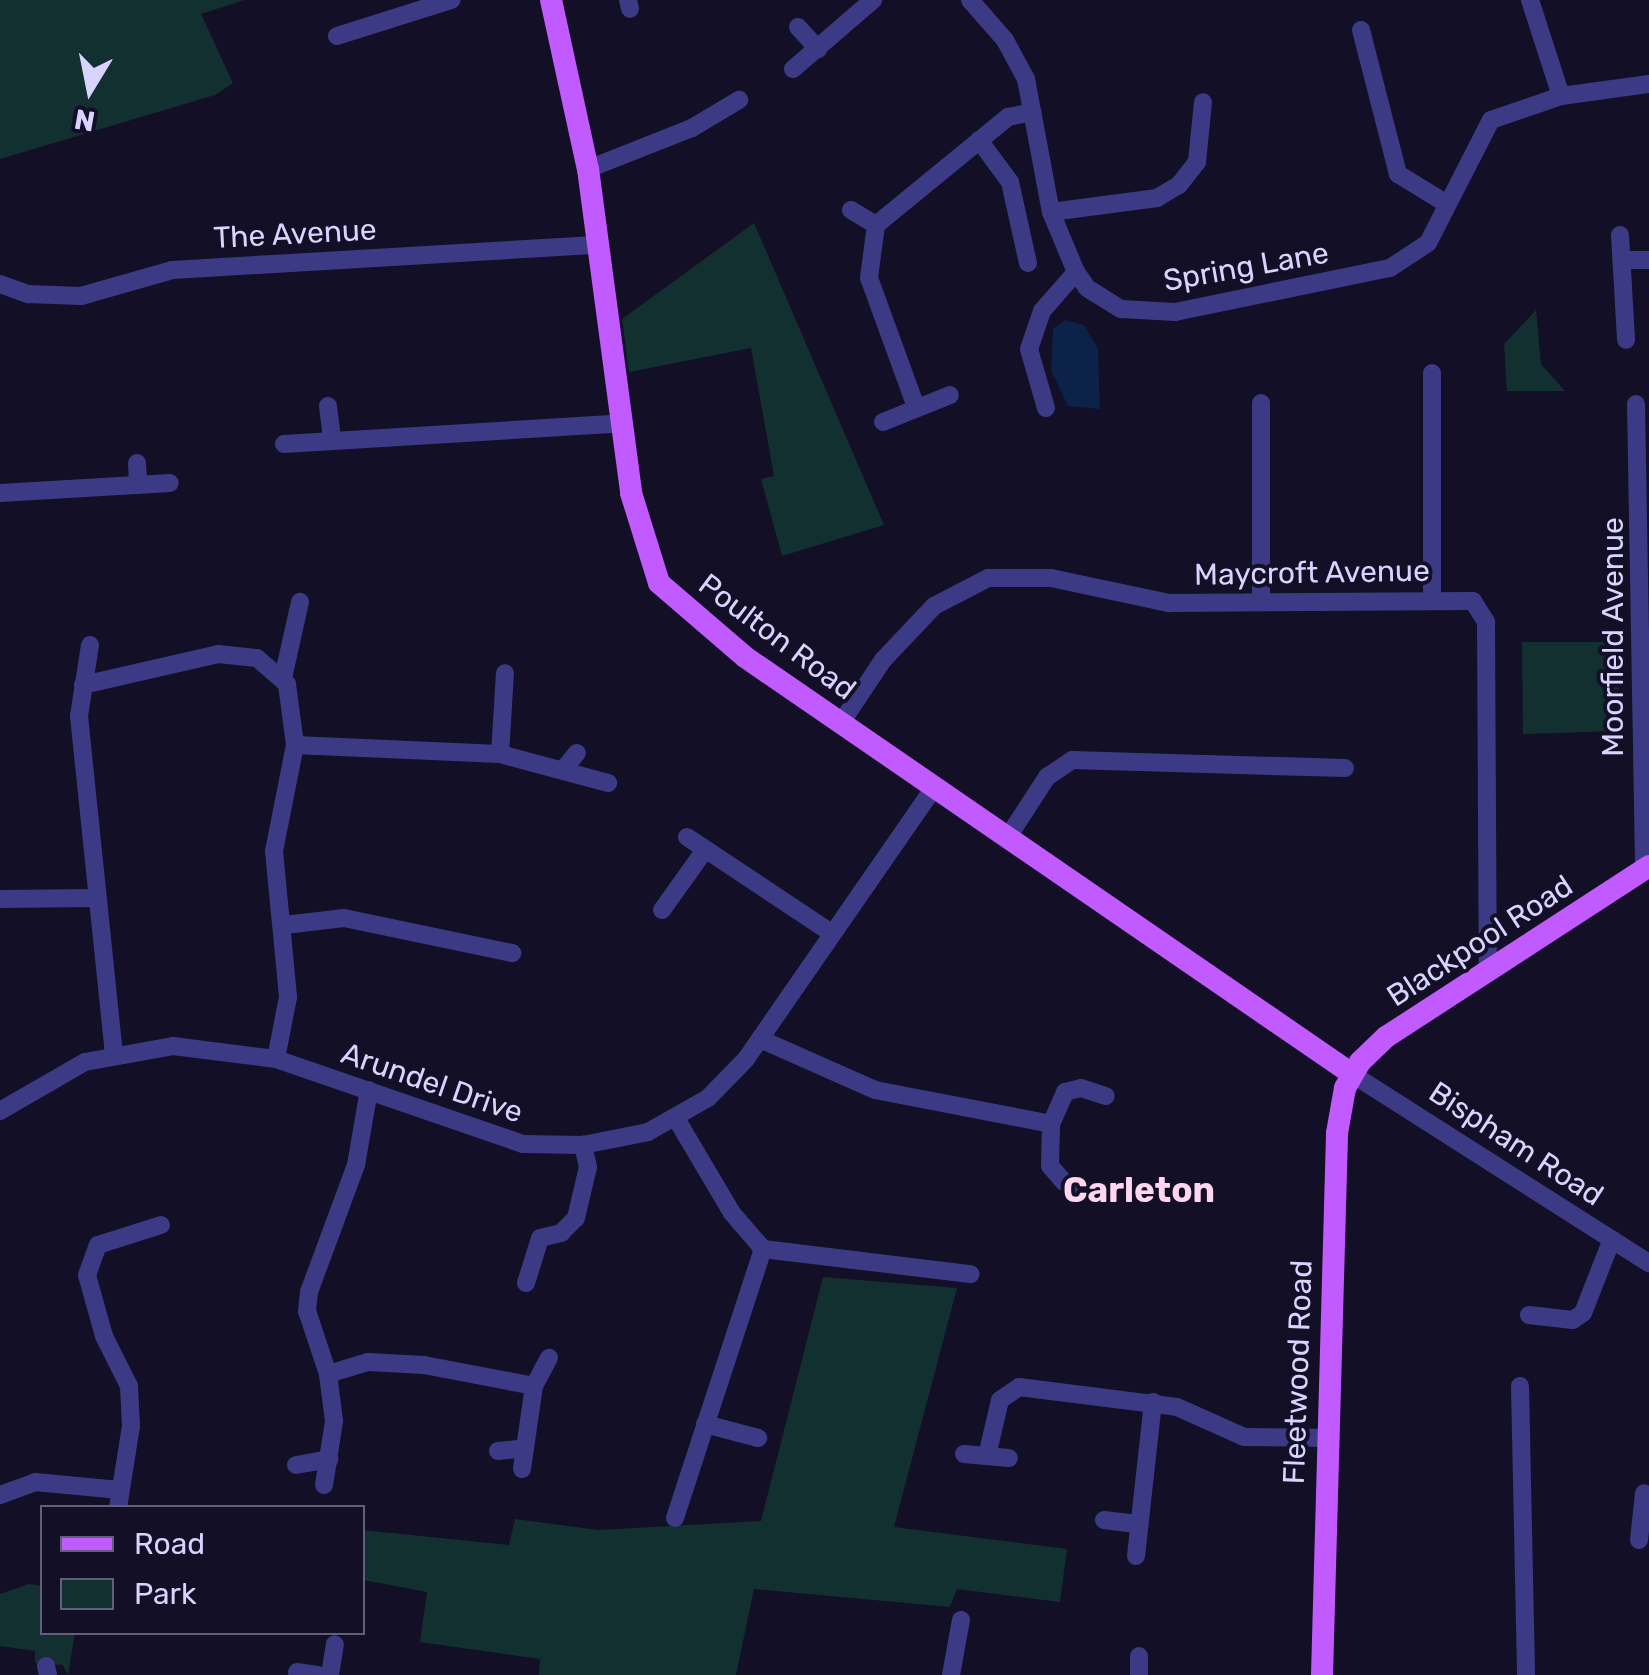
<!DOCTYPE html>
<style>
body{margin:0}
#map{position:relative;width:1649px;height:1675px;overflow:hidden;background:#130f26;font-family:Rubik,sans-serif}
div>[style]{position:absolute}
.green>*{inset:0;background:#12302f}
.water>*{inset:0;background:#0c2248}
.minor>*{height:18px;margin:-9px;padding:0 9px;transform-origin:9px;border-radius:9px;background:#3d3a85}
.major>*{height:22px;margin:-11px;padding:0 11px;transform-origin:11px;border-radius:11px;background:#c25bff}
span{translate:-50% -50%;white-space:nowrap;text-align:center;line-height:1.15;-webkit-text-stroke:8px #130f26;paint-order:stroke}
.street-label{font-size:30px;color:#d9d4ff}
.quarter-label{font-size:35px;color:#ffd6f0;font-weight:700}
.legend{position:absolute;left:40px;top:1505px;width:325px;height:130px;box-sizing:border-box;background:#130f26;border:2px solid #625e7d;margin:0;padding:12px 18px;list-style:none;font-size:30px;color:#d9d4ff}
.legend li{display:flex;align-items:center;gap:20px;height:50px}
.legend b{width:50px;border:2px solid #625e7d}
.north{position:absolute;left:40px;top:40px;width:100px;height:100px;-webkit-text-stroke:8px #130f26;paint-order:stroke;rotate:190deg;font-size:28px;font-weight:700;line-height:40px;text-align:center;color:#d9d4ff}
.north::after{content:'';display:block;margin:auto;width:35px;height:45px;background:#d9d4ff;clip-path:polygon(50% 0,100% 100%,50% 72%,0 100%)}
</style>
<div id="map">
<div class="green">
<i style="clip-path:polygon(0 0,244px 0,201px 14px,233px 83px,215px 95px,0 159px)"></i>
<i style="clip-path:polygon(754px 223px,884px 525px,782px 556px,761px 479px,774px 476px,751px 348px,629px 372px,622px 319px)"></i>
<i style="clip-path:polygon(1536px 310px,1541px 364px,1565px 391px,1507px 391px,1504px 344px)"></i>
<i style="clip-path:polygon(1522px 642px,1620px 642px,1618px 731px,1523px 734px)"></i>
<i style="clip-path:polygon(823px 1277px,957px 1288px,894px 1527px,1067px 1549px,1060px 1602px,957px 1589px,950px 1607px,754px 1589px,736px 1675px,539px 1675px,540px 1659px,420px 1642px,427px 1592px,363px 1580px,362px 1530px,509px 1545px,515px 1519px,598px 1530px,761px 1521px)"></i>
<i style="clip-path:polygon(29px 1584px,42px 1586px,42px 1632px,75px 1633px,68px 1675px,63px 1665px,35px 1663px,35px 1651px,0 1646px,0 1594px)"></i>
</div>
<div class="water">
<i style="clip-path:polygon(1065px 320px,1084px 325px,1098px 349px,1100px 409px,1068px 406px,1051px 370px,1053px 329px)"></i>
</div>
<div class="minor">
<i style="left:628px;top:0;width:9px;rotate:77deg"></i>
<i style="left:970px;top:0;width:53px;rotate:48.8deg"></i>
<i style="left:1005px;top:40px;width:44px;rotate:61.7deg"></i>
<i style="left:1026px;top:79px;width:135px;rotate:79.4deg"></i>
<i style="left:1051px;top:212px;width:65px;rotate:67.4deg"></i>
<i style="left:1076px;top:272px;width:19px;rotate:55deg"></i>
<i style="left:1087px;top:288px;width:40px;rotate:32deg"></i>
<i style="left:1121px;top:309px;width:54px;rotate:3.2deg"></i>
<i style="left:1175px;top:312px;width:219px;rotate:-11.6deg"></i>
<i style="left:1390px;top:268px;width:45px;rotate:-33.3deg"></i>
<i style="left:1428px;top:243px;width:138px;rotate:-62.9deg"></i>
<i style="left:1491px;top:120px;width:74px;rotate:-18.9deg"></i>
<i style="left:1561px;top:96px;width:89px;rotate:-7.8deg"></i>
<i style="left:1530px;top:0;width:101px;rotate:72.1deg"></i>
<i style="left:798px;top:27px;width:30px;rotate:48deg"></i>
<i style="left:1361px;top:30px;width:149px;rotate:75.6deg"></i>
<i style="left:1398px;top:174px;width:57px;rotate:31.5deg"></i>
<i style="left:337px;top:36px;width:120px;rotate:-17.5deg"></i>
<i style="left:793px;top:69px;width:106px;rotate:-40.8deg"></i>
<i style="left:979px;top:140px;width:52px;rotate:53.6deg"></i>
<i style="left:1010px;top:182px;width:83px;rotate:77.5deg"></i>
<i style="left:588px;top:169px;width:112px;rotate:-21.5deg"></i>
<i style="left:692px;top:128px;width:55px;rotate:-30.8deg"></i>
<i style="left:851px;top:210px;width:29px;rotate:31deg"></i>
<i style="left:1051px;top:212px;width:107px;rotate:-7.5deg"></i>
<i style="left:1157px;top:198px;width:26px;rotate:-31deg"></i>
<i style="left:1179px;top:185px;width:29px;rotate:-52deg"></i>
<i style="left:1197px;top:162px;width:60px;rotate:-84.3deg"></i>
<i style="left:1620px;top:235px;width:105px;rotate:86.7deg"></i>
<i style="left:1625px;top:260px;width:24px"></i>
<i style="left:0;top:284px;width:30px;rotate:20deg"></i>
<i style="left:28px;top:294px;width:53px;rotate:2.2deg"></i>
<i style="left:81px;top:296px;width:95px;rotate:-15.9deg"></i>
<i style="left:172px;top:270px;width:428px;rotate:-3.4deg"></i>
<i style="left:1432px;top:373px;width:226px;rotate:90deg"></i>
<i style="left:1261px;top:403px;width:195px;rotate:90deg"></i>
<i style="left:1636px;top:404px;width:466px;rotate:89deg"></i>
<i style="left:328px;top:406px;width:35px;rotate:83deg"></i>
<i style="left:916px;top:407px;width:137px;rotate:-110deg"></i>
<i style="left:869px;top:278px;width:53px;rotate:-82.5deg"></i>
<i style="left:876px;top:225px;width:171px;rotate:-39.3deg"></i>
<i style="left:1008px;top:117px;width:25px;rotate:-11deg"></i>
<i style="left:1046px;top:408px;width:61px;rotate:-106.1deg"></i>
<i style="left:1029px;top:349px;width:40px;rotate:-71.1deg"></i>
<i style="left:1042px;top:311px;width:52px;rotate:-48.9deg"></i>
<i style="left:883px;top:422px;width:72px;rotate:-21.9deg"></i>
<i style="left:284px;top:444px;width:340px;rotate:-3.5deg"></i>
<i style="left:137px;top:463px;width:22px;rotate:87deg"></i>
<i style="left:0;top:493px;width:170px;rotate:-3.4deg"></i>
<i style="left:90px;top:645px;width:72px;rotate:98.8deg"></i>
<i style="left:79px;top:716px;width:339px;rotate:84.1deg"></i>
<i style="left:283px;top:678px;width:78px;rotate:-77.4deg"></i>
<i style="left:83px;top:685px;width:139px;rotate:-12.9deg"></i>
<i style="left:218px;top:654px;width:39px;rotate:6deg"></i>
<i style="left:257px;top:658px;width:40px;rotate:41deg"></i>
<i style="left:287px;top:684px;width:62px;rotate:82.5deg"></i>
<i style="left:295px;top:745px;width:108px;rotate:101.2deg"></i>
<i style="left:274px;top:851px;width:147px;rotate:84.5deg"></i>
<i style="left:288px;top:997px;width:63px;rotate:101deg"></i>
<i style="left:841px;top:723px;width:76px;rotate:-56.3deg"></i>
<i style="left:883px;top:660px;width:74px;rotate:-46.6deg"></i>
<i style="left:934px;top:606px;width:61px;rotate:-27.4deg"></i>
<i style="left:988px;top:578px;width:63px"></i>
<i style="left:1051px;top:578px;width:121px;rotate:12deg"></i>
<i style="left:1169px;top:603px;width:304px;rotate:-0.4deg"></i>
<i style="left:1473px;top:601px;width:25px;rotate:58deg"></i>
<i style="left:1486px;top:622px;width:350px;rotate:89.7deg"></i>
<i style="left:295px;top:745px;width:205px;rotate:2.5deg"></i>
<i style="left:500px;top:754px;width:112px;rotate:15deg"></i>
<i style="left:500px;top:754px;width:81px;rotate:-86.5deg"></i>
<i style="left:563px;top:770px;width:22px;rotate:-51deg"></i>
<i style="left:687px;top:837px;width:172px;rotate:33.6deg"></i>
<i style="left:1008px;top:837px;width:72px;rotate:-57deg"></i>
<i style="left:1047px;top:777px;width:30px;rotate:-34deg"></i>
<i style="left:1072px;top:760px;width:273px;rotate:1.7deg"></i>
<i style="left:0;top:899px;width:96px;rotate:-0.6deg"></i>
<i style="left:662px;top:910px;width:74px;rotate:-54.4deg"></i>
<i style="left:285px;top:925px;width:59px;rotate:-6.8deg"></i>
<i style="left:344px;top:918px;width:172px;rotate:11.8deg"></i>
<i style="left:760px;top:1039px;width:126px;rotate:23.9deg"></i>
<i style="left:875px;top:1090px;width:179px;rotate:10.9deg"></i>
<i style="left:1352px;top:1074px;width:352px;rotate:32.5deg"></i>
<i style="left:0;top:1111px;width:98px;rotate:-30deg"></i>
<i style="left:85px;top:1062px;width:89px;rotate:-10.3deg"></i>
<i style="left:173px;top:1046px;width:104px;rotate:7.2deg"></i>
<i style="left:276px;top:1059px;width:261px;rotate:19deg"></i>
<i style="left:523px;top:1144px;width:60px;rotate:1deg"></i>
<i style="left:583px;top:1145px;width:66px;rotate:-11.3deg"></i>
<i style="left:648px;top:1132px;width:69px;rotate:-29.5deg"></i>
<i style="left:708px;top:1098px;width:54px;rotate:-45.7deg"></i>
<i style="left:746px;top:1059px;width:331px;rotate:-55.3deg"></i>
<i style="left:677px;top:1120px;width:108px;rotate:59.4deg"></i>
<i style="left:732px;top:1213px;width:48px;rotate:49.3deg"></i>
<i style="left:763px;top:1249px;width:209px;rotate:6.9deg"></i>
<i style="left:1085px;top:1189px;width:22px;rotate:-162deg"></i>
<i style="left:1064px;top:1182px;width:21px;rotate:-131deg"></i>
<i style="left:1050px;top:1166px;width:42px;rotate:-88.6deg"></i>
<i style="left:1051px;top:1124px;width:35px;rotate:-66deg"></i>
<i style="left:1065px;top:1092px;width:16px;rotate:-14deg"></i>
<i style="left:1081px;top:1088px;width:26px;rotate:18deg"></i>
<i style="left:526px;top:1283px;width:47px;rotate:-72.7deg"></i>
<i style="left:540px;top:1238px;width:22px;rotate:-13deg"></i>
<i style="left:561px;top:1233px;width:21px;rotate:-45deg"></i>
<i style="left:576px;top:1218px;width:52px;rotate:-76.8deg"></i>
<i style="left:588px;top:1167px;width:23px;rotate:-103deg"></i>
<i style="left:1529px;top:1315px;width:44px;rotate:6.5deg"></i>
<i style="left:1573px;top:1320px;width:12px;rotate:-35deg"></i>
<i style="left:1583px;top:1313px;width:79px;rotate:-68.6deg"></i>
<i style="left:328px;top:1374px;width:42px;rotate:-16.7deg"></i>
<i style="left:368px;top:1362px;width:56px;rotate:3.1deg"></i>
<i style="left:424px;top:1365px;width:112px;rotate:10.8deg"></i>
<i style="left:1520px;top:1386px;width:289px;rotate:88.8deg"></i>
<i style="left:705px;top:1424px;width:55px;rotate:14.8deg"></i>
<i style="left:498px;top:1451px;width:27px;rotate:-6deg"></i>
<i style="left:964px;top:1454px;width:45px;rotate:5.1deg"></i>
<i style="left:987px;top:1456px;width:57px;rotate:-76.9deg"></i>
<i style="left:1000px;top:1400px;width:23px;rotate:-34deg"></i>
<i style="left:1019px;top:1387px;width:159px;rotate:7.2deg"></i>
<i style="left:1177px;top:1407px;width:73px;rotate:24.1deg"></i>
<i style="left:1244px;top:1437px;width:83px;rotate:0.7deg"></i>
<i style="left:296px;top:1465px;width:34px;rotate:-10deg"></i>
<i style="left:522px;top:1469px;width:84px;rotate:-81.8deg"></i>
<i style="left:534px;top:1386px;width:32px;rotate:-62deg"></i>
<i style="left:324px;top:1485px;width:65px;rotate:-81.1deg"></i>
<i style="left:334px;top:1421px;width:47px;rotate:-97.3deg"></i>
<i style="left:328px;top:1374px;width:66px;rotate:-108.4deg"></i>
<i style="left:307px;top:1311px;width:19px;rotate:-84deg"></i>
<i style="left:309px;top:1292px;width:135px;rotate:-69.7deg"></i>
<i style="left:356px;top:1165px;width:76px;rotate:-80.2deg"></i>
<i style="left:0;top:1495px;width:37px;rotate:-20deg"></i>
<i style="left:35px;top:1482px;width:85px;rotate:5.4deg"></i>
<i style="left:118px;top:1508px;width:83px;rotate:-81deg"></i>
<i style="left:131px;top:1426px;width:40px;rotate:-92.9deg"></i>
<i style="left:129px;top:1386px;width:56px;rotate:-116.6deg"></i>
<i style="left:104px;top:1336px;width:63px;rotate:-105.6deg"></i>
<i style="left:87px;top:1275px;width:32px;rotate:-70deg"></i>
<i style="left:98px;top:1245px;width:66px;rotate:-17.6deg"></i>
<i style="left:675px;top:1518px;width:283px;rotate:-71.9deg"></i>
<i style="left:1104px;top:1520px;width:35px;rotate:7deg"></i>
<i style="left:1639px;top:1540px;width:47px;rotate:-83.9deg"></i>
<i style="left:1136px;top:1556px;width:155px;rotate:-83.7deg"></i>
<i style="left:46px;top:1666px;width:9px;rotate:77deg"></i>
<i style="left:297px;top:1672px;width:22px;rotate:8deg"></i>
<i style="left:330px;top:1675px;width:31px;rotate:-81deg"></i>
<i style="left:951px;top:1675px;width:56px;rotate:-79.7deg"></i>
<i style="left:1139px;top:1675px;width:19px;rotate:-90deg"></i>
</div>
<div class="major">
<i style="left:551px;top:0;width:173px;rotate:77.7deg"></i>
<i style="left:588px;top:169px;width:327px;rotate:82.4deg"></i>
<i style="left:631px;top:493px;width:94px;rotate:72.7deg"></i>
<i style="left:659px;top:583px;width:113px;rotate:40.7deg"></i>
<i style="left:745px;top:657px;width:736px;rotate:34.49deg"></i>
<i style="left:1322px;top:1675px;width:542px;rotate:-88.41deg"></i>
<i style="left:1337px;top:1133px;width:46px;rotate:-79.9deg"></i>
<i style="left:1345px;top:1088px;width:30px;rotate:-60deg"></i>
<i style="left:1360px;top:1062px;width:36px;rotate:-44deg"></i>
<i style="left:1386px;top:1037px;width:314px;rotate:-33deg"></i>
</div>
<div class="street-label">
<span style="left:295px;top:234px;rotate:-3deg">The Avenue</span>
<span style="left:1246px;top:267px;rotate:-10deg">Spring Lane</span>
<span style="left:1312px;top:573px;rotate:-1deg">Maycroft Avenue</span>
<span style="left:777px;top:637px;rotate:37deg">Poulton Road</span>
<span style="left:1613px;top:637px;rotate:-90deg">Moorfield Avenue</span>
<span style="left:1480px;top:941px;rotate:-33deg">Blackpool Road</span>
<span style="left:432px;top:1083px;rotate:19deg">Arundel Drive</span>
<span style="left:1516px;top:1144px;rotate:33deg">Bispham Road</span>
<span style="left:1298px;top:1372px;rotate:-88deg">Fleetwood Road</span>
</div>
<div class="quarter-label">
<span style="left:1139px;top:1190px">Carleton</span>
</div>
<ul class="legend">
<li><b style="height:12px;background:#c25bff"></b>Road</li>
<li><b style="height:28px;background:#12302f"></b>Park</li>
</ul>
<div class="north">N</div>
</div>
